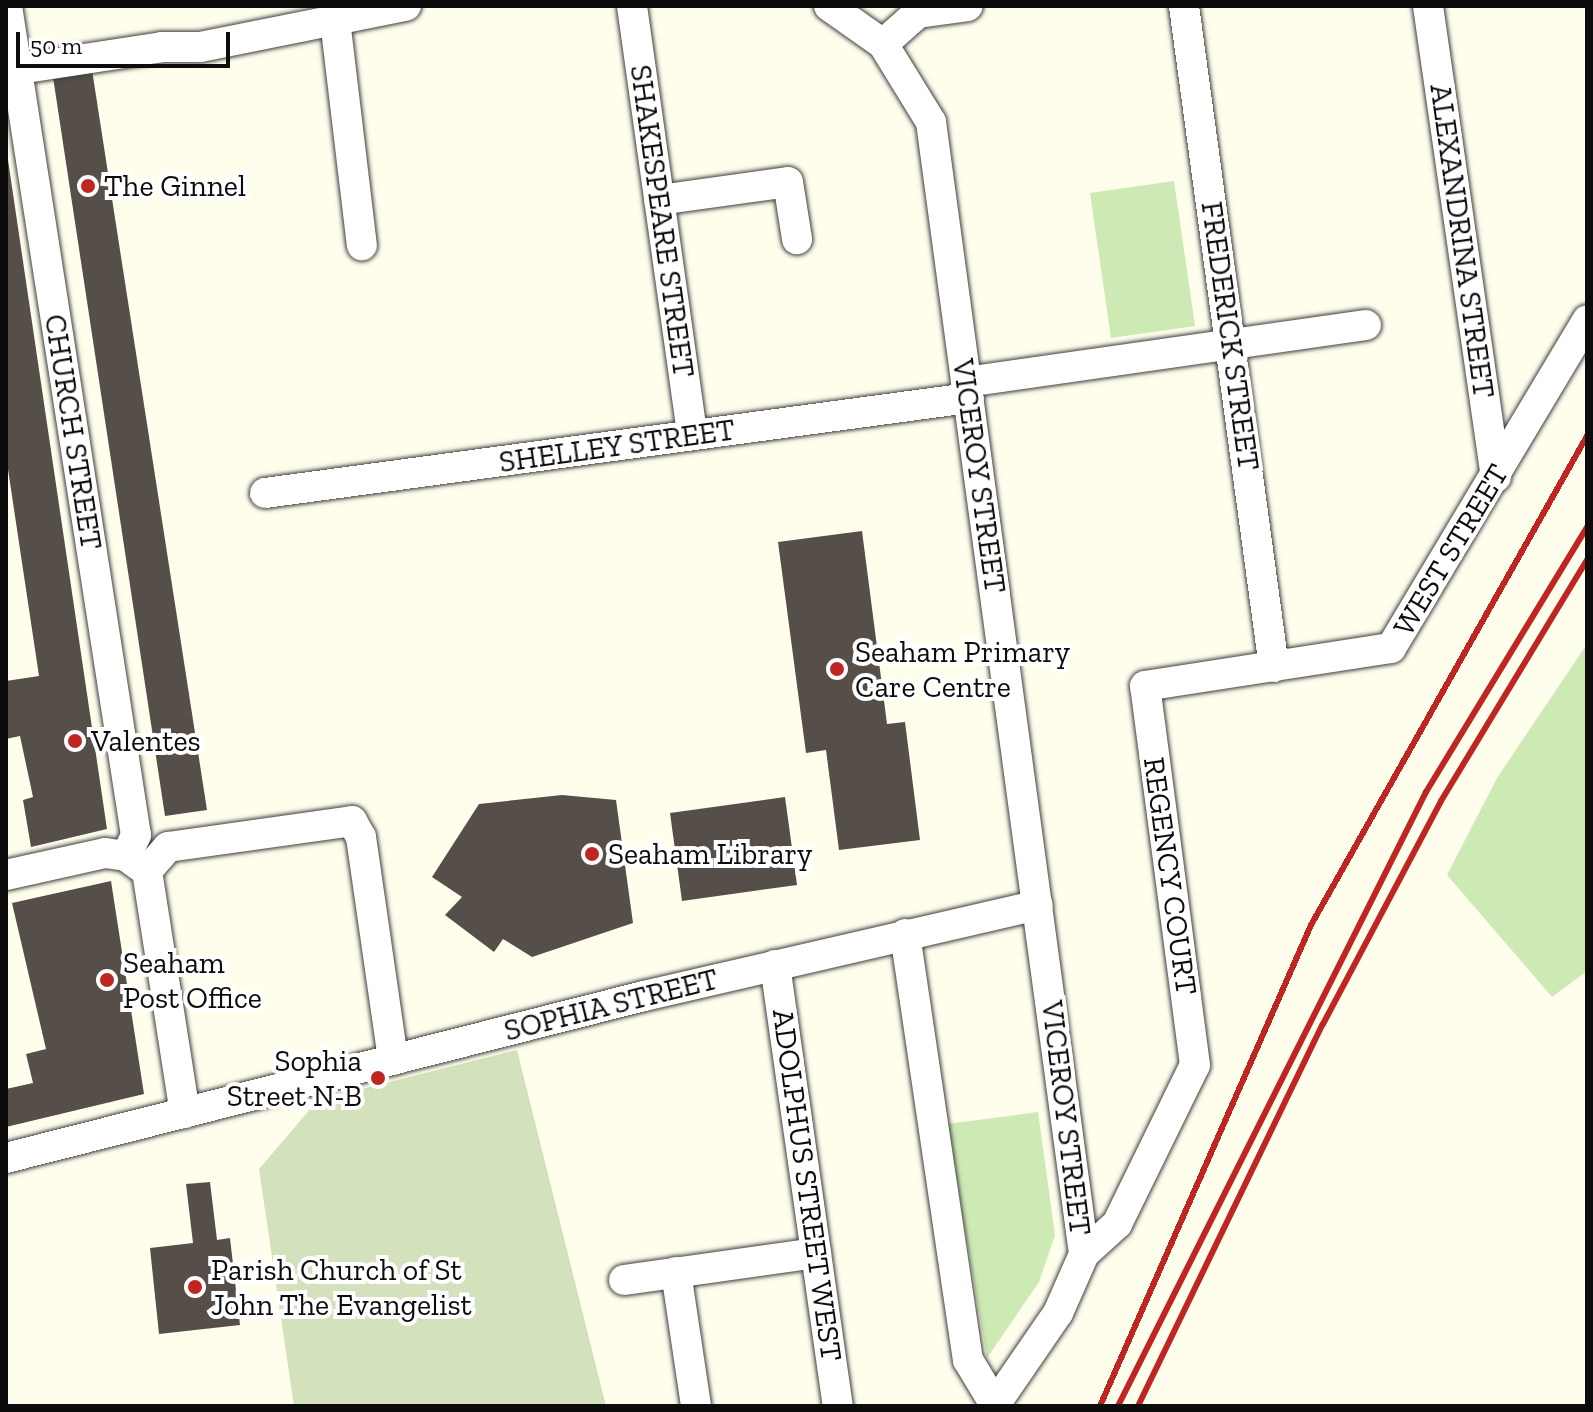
<!DOCTYPE html>
<style>
body{margin:0}
#map{position:relative;width:1593px;height:1412px;overflow:hidden;background:#fffdec;font-family:"Zilla Slab",serif}
div>[style]{position:absolute}
.green>*{inset:0;background:#cdeab5}
.cemetery>*{inset:0;background:#d3e1bd}
.building>*{inset:0;background:#554e49}
.roads{filter:drop-shadow(0 0 2px #3f3f3f) drop-shadow(0 0 2px #3f3f3f)}
.street>*{height:30px;margin:-15px;padding:0 15px;transform-origin:15px;border-radius:15px;background:#fff}
.rail>*{height:6px;margin:-3px;padding:0 3px;transform-origin:3px;border-radius:3px;background:#bf2622}
.dots>*{width:22px;height:22px;translate:-50% -50%;box-sizing:border-box;border:4px solid #fff;border-radius:50%}
span{translate:-50% -50%;white-space:nowrap;text-align:center;line-height:1.15;-webkit-text-stroke:8px #fff;paint-order:stroke}
.poi-label{font-size:30px;color:#0c0c0c}
.left{translate:0 -50%;text-align:left}
.right{translate:-100% -50%;text-align:right}
.street-label{font-size:30px;color:#0c0c0c}
.frame{position:absolute;inset:0;border:8px solid #0c0c0c;pointer-events:none}
.scale{position:absolute;left:16px;top:32px;width:214px;height:36px;box-sizing:border-box;border:4px solid #0c0c0c;border-top:0;padding-left:10px;font-size:24px;line-height:28px;white-space:nowrap;color:#0c0c0c;-webkit-text-stroke:6px #fff;paint-order:stroke}
</style>
<div id="map">
<div class="green">
<i style="clip-path:polygon(1174px 181px,1195px 326px,1111px 338px,1090px 193px)"></i>
<i style="clip-path:polygon(1587px 644px,1587px 971px,1552px 997px,1447px 875px,1497px 778px)"></i>
<i style="clip-path:polygon(1038px 1112px,1055px 1235px,1039px 1282px,987px 1358px,947px 1124px)"></i>
</div>
<div class="cemetery">
<i style="clip-path:polygon(517px 1050px,606px 1406px,294px 1406px,259px 1169px,318px 1100px)"></i>
</div>
<div class="building">
<i style="clip-path:polygon(92px 70px,207px 810px,165px 816px,53px 77px)"></i>
<i style="clip-path:polygon(8px 160px,107px 829px,31px 847px,23px 800px,33px 797px,20px 736px,6px 739px,6px 681px,39px 676px,6px 456px)"></i>
<i style="clip-path:polygon(862px 531px,887px 724px,905px 722px,920px 840px,839px 850px,826px 750px,806px 753px,778px 542px)"></i>
<i style="clip-path:polygon(562px 795px,616px 800px,633px 923px,532px 957px,503px 939px,494px 952px,445px 915px,462px 897px,432px 877px,479px 804px)"></i>
<i style="clip-path:polygon(785px 797px,797px 885px,682px 901px,670px 813px)"></i>
<i style="clip-path:polygon(111px 881px,144px 1094px,6px 1127px,6px 1089px,33px 1083px,26px 1054px,46px 1049px,12px 903px)"></i>
<i style="clip-path:polygon(210px 1182px,217px 1240px,230px 1238px,240px 1325px,159px 1334px,150px 1248px,193px 1243px,186px 1184px)"></i>
</div>
<div class="roads">
<div class="street">
<i style="left:7px;top:6px;width:839px;rotate:81.16deg"></i>
<i style="left:136px;top:835px;width:23px;rotate:115deg"></i>
<i style="left:632px;top:6px;width:433px;rotate:82deg"></i>
<i style="left:829px;top:6px;width:66px;rotate:35.1deg"></i>
<i style="left:883px;top:44px;width:92px;rotate:58.4deg"></i>
<i style="left:931px;top:122px;width:1142px;rotate:82.3deg"></i>
<i style="left:1184px;top:6px;width:667px;rotate:82.25deg"></i>
<i style="left:1428px;top:6px;width:476px;rotate:81.8deg"></i>
<i style="left:335px;top:20px;width:227px;rotate:83.2deg"></i>
<i style="left:883px;top:44px;width:47px;rotate:-41.5deg"></i>
<i style="left:918px;top:13px;width:50px;rotate:-8deg"></i>
<i style="left:6px;top:71px;width:158px;rotate:-8.7deg"></i>
<i style="left:162px;top:47px;width:38px"></i>
<i style="left:200px;top:47px;width:210px;rotate:-11.3deg"></i>
<i style="left:659px;top:200px;width:130px;rotate:-7.9deg"></i>
<i style="left:788px;top:182px;width:58px;rotate:81deg"></i>
<i style="left:966px;top:382px;width:404px;rotate:-8.1deg"></i>
<i style="left:265px;top:493px;width:710px;rotate:-7.69deg"></i>
<i style="left:147px;top:871px;width:32px;rotate:-49deg"></i>
<i style="left:168px;top:847px;width:186px;rotate:-8deg"></i>
<i style="left:352px;top:821px;width:18px;rotate:61deg"></i>
<i style="left:361px;top:837px;width:225px;rotate:81.8deg"></i>
<i style="left:6px;top:875px;width:101px;rotate:-12.5deg"></i>
<i style="left:105px;top:853px;width:21px;rotate:8deg"></i>
<i style="left:126px;top:856px;width:26px;rotate:36deg"></i>
<i style="left:147px;top:871px;width:245px;rotate:81.1deg"></i>
<i style="left:905px;top:934px;width:431px;rotate:81.6deg"></i>
<i style="left:968px;top:1360px;width:52px;rotate:59deg"></i>
<i style="left:775px;top:965px;width:445px;rotate:81.9deg"></i>
<i style="left:6px;top:1158px;width:658px;rotate:-14.25deg"></i>
<i style="left:644px;top:996px;width:404px;rotate:-13deg"></i>
<i style="left:676px;top:1272px;width:135px;rotate:81.5deg"></i>
<i style="left:624px;top:1280px;width:194px;rotate:-8deg"></i>
<i style="left:994px;top:1406px;width:113px;rotate:-55.5deg"></i>
<i style="left:1058px;top:1313px;width:64px;rotate:-66.2deg"></i>
<i style="left:1084px;top:1254px;width:45px;rotate:-42.3deg"></i>
<i style="left:1117px;top:1224px;width:177px;rotate:-63.9deg"></i>
<i style="left:1195px;top:1065px;width:382px;rotate:-97.5deg"></i>
<i style="left:1145px;top:686px;width:249px;rotate:-8.8deg"></i>
<i style="left:1391px;top:648px;width:382px;rotate:-59.1deg"></i>
</div>
</div>
<div class="rail">
<i style="left:1100px;top:1406px;width:525px;rotate:-66.31deg"></i>
<i style="left:1311px;top:925px;width:562px;rotate:-60.56deg"></i>
<i style="left:1118px;top:1406px;width:687px;rotate:-63.36deg"></i>
<i style="left:1426px;top:792px;width:310px;rotate:-58.7deg"></i>
<i style="left:1138px;top:1406px;width:424px;rotate:-64.2deg"></i>
<i style="left:1323px;top:1024px;width:252px;rotate:-62.1deg"></i>
<i style="left:1441px;top:801px;width:282px;rotate:-58.8deg"></i>
</div>
<div class="dots">
<i style="left:88px;top:186px;background:#bf2622"></i>
<i style="left:837px;top:669px;background:#bf2622"></i>
<i style="left:75px;top:741px;background:#bf2622"></i>
<i style="left:592px;top:854px;background:#bf2622"></i>
<i style="left:107px;top:980px;background:#bf2622"></i>
<i style="left:378px;top:1078px;background:#bf2622"></i>
<i style="left:195px;top:1287px;background:#bf2622"></i>
</div>
<div class="poi-label">
<span class="left" style="left:104px;top:186px">The Ginnel</span>
<span class="left" style="left:855px;top:669px">Seaham Primary<br>Care Centre</span>
<span class="left" style="left:91px;top:741px">Valentes</span>
<span class="left" style="left:608px;top:854px">Seaham Library</span>
<span class="left" style="left:123px;top:980px">Seaham<br>Post Office</span>
<span class="right" style="left:362px;top:1078px">Sophia<br>Street N-B</span>
<span class="left" style="left:211px;top:1287px">Parish Church of St<br>John The Evangelist</span>
</div>
<div class="street-label">
<span style="left:662px;top:221px;rotate:82deg">SHAKESPEARE STREET</span>
<span style="left:1462px;top:241px;rotate:82deg">ALEXANDRINA STREET</span>
<span style="left:1230px;top:336px;rotate:82deg">FREDERICK STREET</span>
<span style="left:73px;top:432px;rotate:81deg">CHURCH STREET</span>
<span style="left:617px;top:446px;rotate:-8deg">SHELLEY STREET</span>
<span style="left:979px;top:476px;rotate:82deg">VICEROY STREET</span>
<span style="left:1451px;top:550px;rotate:-59deg">WEST STREET</span>
<span style="left:1170px;top:876px;rotate:82deg">REGENCY COURT</span>
<span style="left:611px;top:1005px;rotate:-14deg">SOPHIA STREET</span>
<span style="left:1066px;top:1118px;rotate:83deg">VICEROY STREET</span>
<span style="left:807px;top:1185px;rotate:82deg">ADOLPHUS STREET WEST</span>
</div>
<div class="frame"></div>
<div class="scale">50 m</div>
</div>
